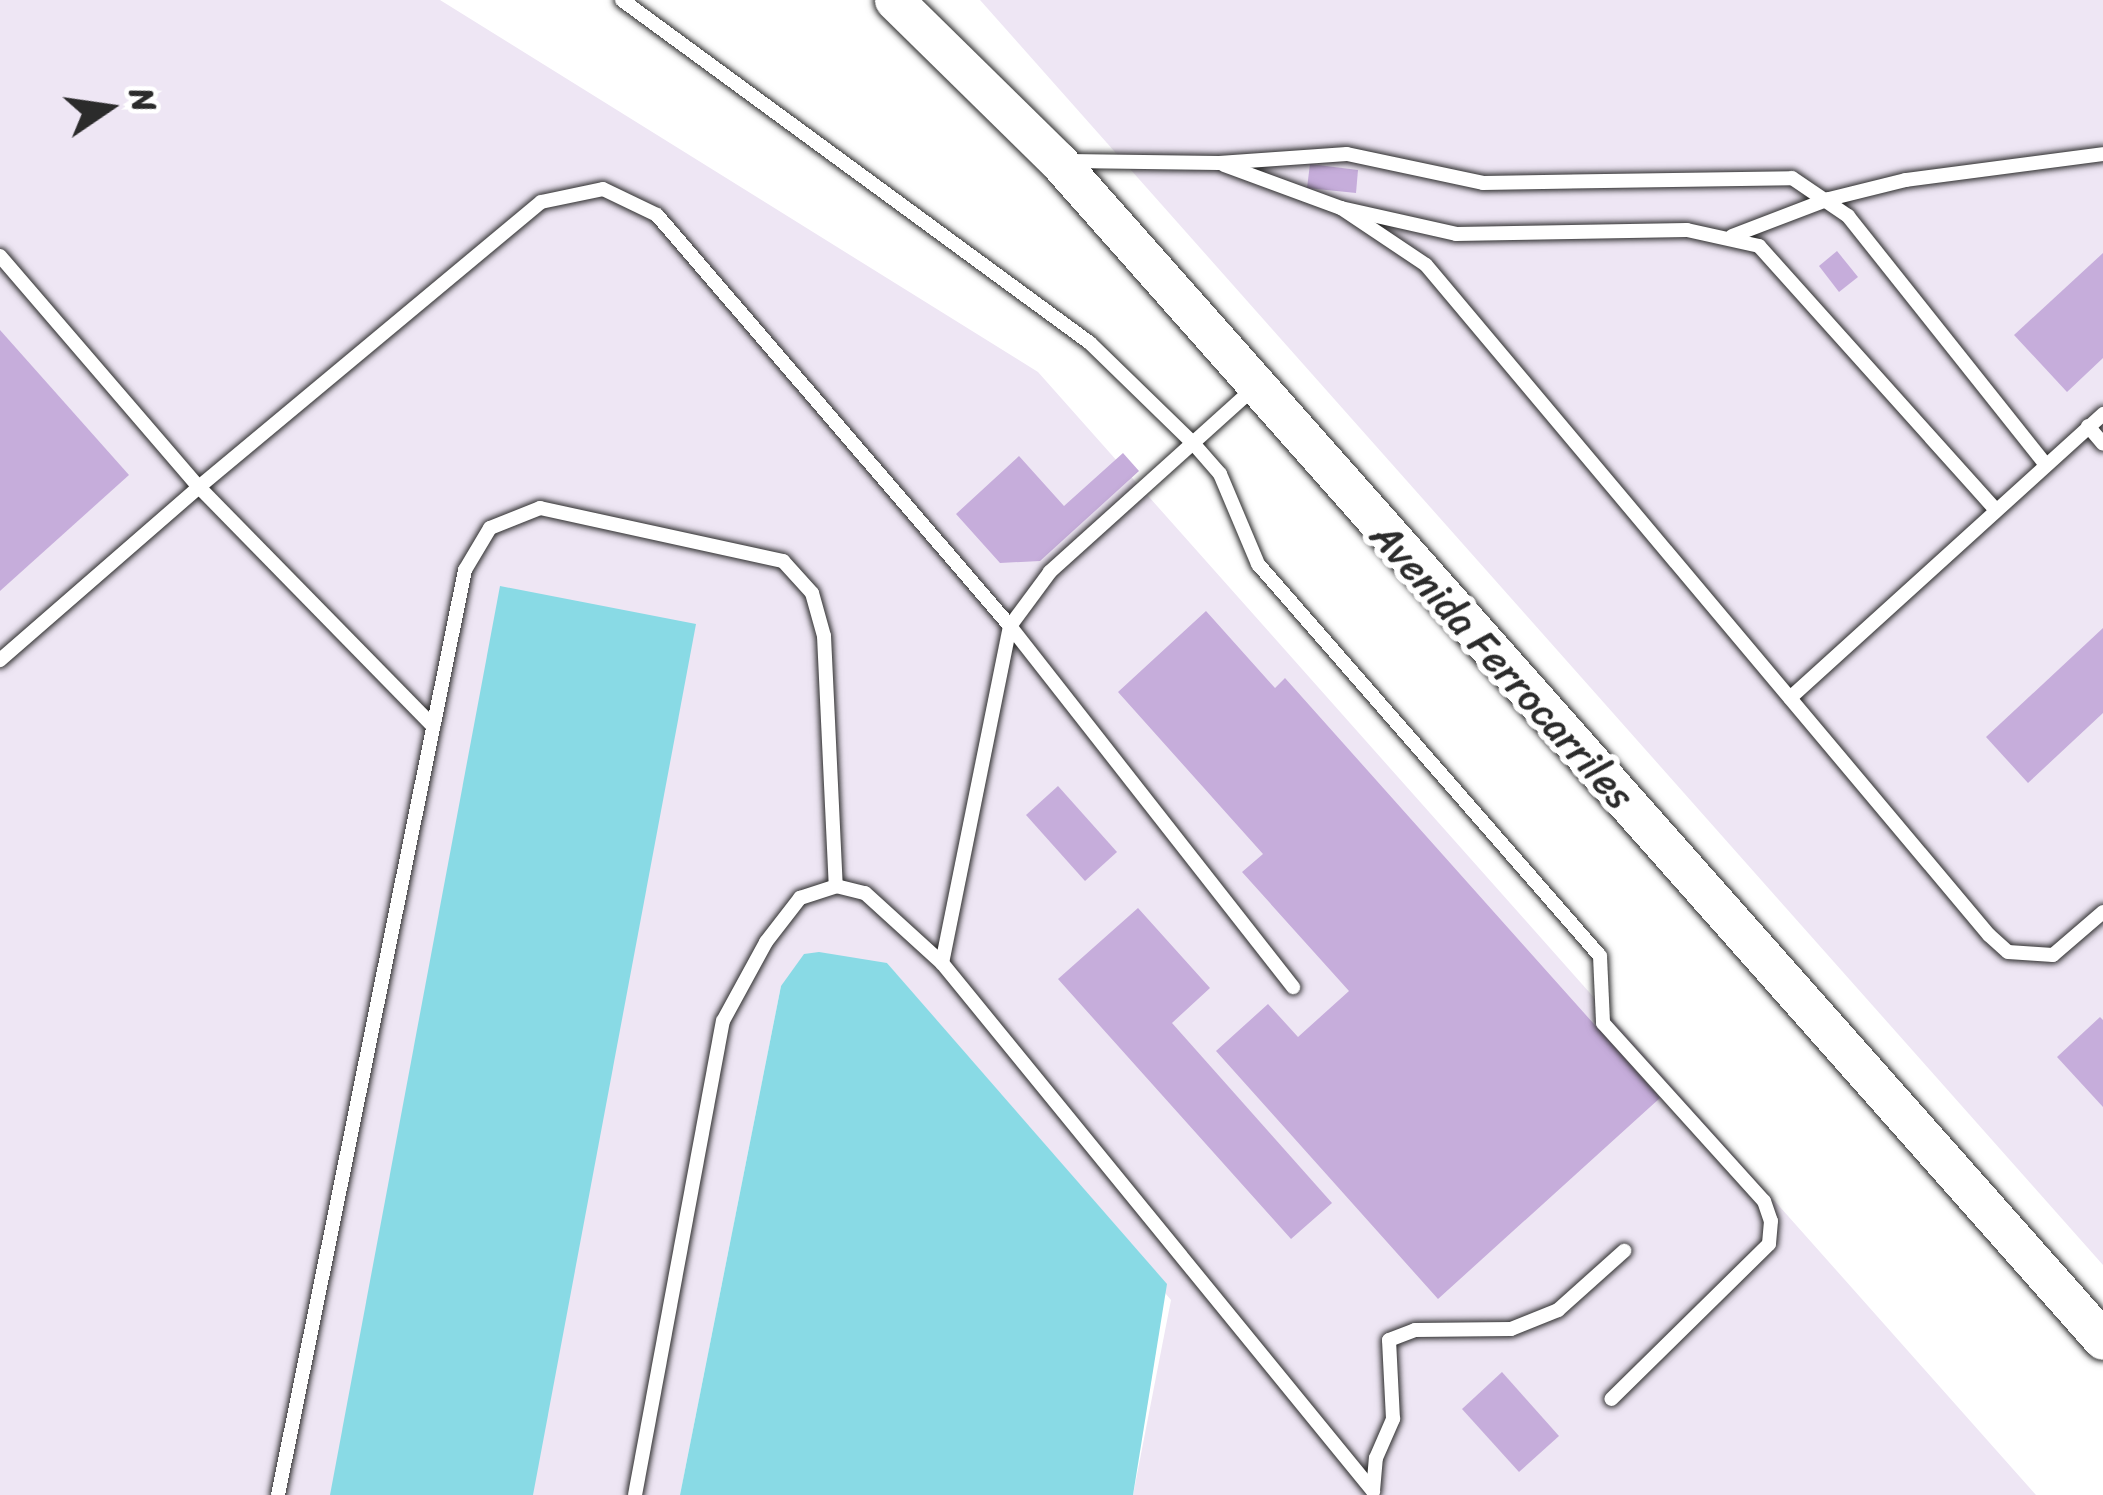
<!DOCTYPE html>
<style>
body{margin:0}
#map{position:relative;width:2103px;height:1495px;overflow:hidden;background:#fff;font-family:Sriracha,sans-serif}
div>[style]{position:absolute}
.built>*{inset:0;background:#eee6f4}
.water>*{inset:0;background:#89dae5}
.building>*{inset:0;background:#c6addb}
.roads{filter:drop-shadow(0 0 3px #2b2b2b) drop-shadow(0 0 3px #2b2b2b)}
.lane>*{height:14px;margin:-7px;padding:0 7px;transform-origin:7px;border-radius:7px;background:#fff}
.secondary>*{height:39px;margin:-19.5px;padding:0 19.5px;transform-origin:19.5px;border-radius:19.5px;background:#fff}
span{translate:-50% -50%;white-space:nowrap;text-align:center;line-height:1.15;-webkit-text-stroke:12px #fff;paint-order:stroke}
.street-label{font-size:39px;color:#2b2b2b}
.north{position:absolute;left:48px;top:48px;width:120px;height:120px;-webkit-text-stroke:9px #fff;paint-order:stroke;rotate:77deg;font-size:33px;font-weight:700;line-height:48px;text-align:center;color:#2b2b2b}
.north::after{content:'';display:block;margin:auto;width:42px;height:54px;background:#2b2b2b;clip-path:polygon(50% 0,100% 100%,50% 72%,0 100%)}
</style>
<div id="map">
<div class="built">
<i style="clip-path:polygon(0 0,440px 0,1038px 372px,2036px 1495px,1133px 1495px,1171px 1300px,887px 963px,781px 986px,680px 1495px,0 1495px)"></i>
<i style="clip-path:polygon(980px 0,2103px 0,2103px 1265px)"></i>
</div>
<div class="water">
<i style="clip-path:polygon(500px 586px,696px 624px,533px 1495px,330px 1495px)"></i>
<i style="clip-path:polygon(819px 952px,887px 963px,1167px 1284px,1133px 1495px,680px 1495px,781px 986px,804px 954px)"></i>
</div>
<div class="building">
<i style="clip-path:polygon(1310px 164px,1358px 170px,1356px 193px,1307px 188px)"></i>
<i style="clip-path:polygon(1837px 251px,1858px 277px,1839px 292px,1819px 266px)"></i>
<i style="clip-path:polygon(2103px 253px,2103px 358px,2067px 392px,2014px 335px)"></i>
<i style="clip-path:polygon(0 330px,129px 475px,0 591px)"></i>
<i style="clip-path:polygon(1123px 453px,1139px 471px,1040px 561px,1000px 563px,956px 514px,1019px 456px,1064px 506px)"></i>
<i style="clip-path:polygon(1206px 611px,1275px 688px,1285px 678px,1660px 1098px,1438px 1299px,1216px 1051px,1268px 1004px,1298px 1037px,1349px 991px,1242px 872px,1263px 854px,1118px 692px)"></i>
<i style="clip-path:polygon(2103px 628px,2103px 713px,2028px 783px,1986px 737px)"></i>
<i style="clip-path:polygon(1058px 786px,1117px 852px,1085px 881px,1026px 815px)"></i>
<i style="clip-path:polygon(1138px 908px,1210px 988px,1172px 1023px,1332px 1203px,1291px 1239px,1058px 979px)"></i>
<i style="clip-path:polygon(2100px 1017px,2103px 1020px,2103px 1107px,2057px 1057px)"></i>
<i style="clip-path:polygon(1502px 1372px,1559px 1436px,1519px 1472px,1462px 1409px)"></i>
</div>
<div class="roads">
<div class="lane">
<i style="left:622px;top:0;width:580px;rotate:36.24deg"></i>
<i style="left:1090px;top:343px;width:144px;rotate:44.2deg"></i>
<i style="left:1193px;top:443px;width:41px;rotate:48.9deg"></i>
<i style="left:1220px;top:474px;width:98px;rotate:67.1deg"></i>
<i style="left:1258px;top:564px;width:520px;rotate:48.9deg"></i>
<i style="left:1600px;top:956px;width:67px;rotate:87.4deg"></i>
<i style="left:1603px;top:1023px;width:240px;rotate:47.9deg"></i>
<i style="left:1764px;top:1201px;width:21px;rotate:71deg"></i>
<i style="left:1771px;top:1221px;width:23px;rotate:95deg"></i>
<i style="left:1769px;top:1244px;width:221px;rotate:135.5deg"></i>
<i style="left:1069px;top:161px;width:150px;rotate:0.8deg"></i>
<i style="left:1219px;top:163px;width:128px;rotate:-4deg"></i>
<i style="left:1347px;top:154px;width:139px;rotate:12deg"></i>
<i style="left:1483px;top:183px;width:309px;rotate:-0.9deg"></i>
<i style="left:1792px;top:178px;width:68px;rotate:34.2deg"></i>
<i style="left:1848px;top:216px;width:317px;rotate:51.5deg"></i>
<i style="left:1224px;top:165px;width:125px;rotate:20.2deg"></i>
<i style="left:1341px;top:208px;width:118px;rotate:12.7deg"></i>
<i style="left:1456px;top:234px;width:231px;rotate:-1deg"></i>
<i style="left:1687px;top:230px;width:74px;rotate:12.5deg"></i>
<i style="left:1759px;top:246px;width:353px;rotate:48.1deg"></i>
<i style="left:1341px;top:208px;width:102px;rotate:33.8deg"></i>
<i style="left:1426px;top:265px;width:875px;rotate:49.96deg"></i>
<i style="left:1989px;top:935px;width:25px;rotate:42deg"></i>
<i style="left:2008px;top:952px;width:45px;rotate:3.8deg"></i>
<i style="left:2053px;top:955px;width:66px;rotate:-40.7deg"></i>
<i style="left:1732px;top:236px;width:104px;rotate:-20.9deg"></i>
<i style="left:1829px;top:199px;width:79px;rotate:-13.9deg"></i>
<i style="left:1906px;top:180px;width:199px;rotate:-7.5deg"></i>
<i style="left:0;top:256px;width:305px;rotate:49.3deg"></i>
<i style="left:199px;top:487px;width:264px;rotate:139deg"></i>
<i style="left:1254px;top:388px;width:275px;rotate:138deg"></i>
<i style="left:1050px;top:572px;width:67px;rotate:126.5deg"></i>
<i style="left:1010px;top:626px;width:344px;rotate:101.4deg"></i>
<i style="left:942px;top:963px;width:682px;rotate:50.78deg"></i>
<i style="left:2088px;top:426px;width:23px;rotate:50deg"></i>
<i style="left:1790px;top:698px;width:423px;rotate:-42.2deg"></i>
<i style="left:433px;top:726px;width:334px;rotate:-134.4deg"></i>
<i style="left:199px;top:487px;width:445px;rotate:-39.8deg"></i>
<i style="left:541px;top:202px;width:63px;rotate:-11.8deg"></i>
<i style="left:603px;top:189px;width:60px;rotate:25.7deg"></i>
<i style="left:657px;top:215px;width:542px;rotate:49.34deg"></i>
<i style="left:1010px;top:626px;width:459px;rotate:51.9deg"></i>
<i style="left:1373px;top:1491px;width:33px;rotate:-85deg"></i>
<i style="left:1376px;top:1458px;width:43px;rotate:-66.4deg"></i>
<i style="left:1393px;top:1419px;width:79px;rotate:-92.9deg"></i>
<i style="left:1389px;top:1340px;width:28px;rotate:-21deg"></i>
<i style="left:1415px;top:1330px;width:96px;rotate:-0.6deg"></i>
<i style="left:1511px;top:1329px;width:51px;rotate:-22deg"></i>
<i style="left:1558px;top:1310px;width:89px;rotate:-41.8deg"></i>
<i style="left:278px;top:1495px;width:944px;rotate:-78.57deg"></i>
<i style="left:465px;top:570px;width:49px;rotate:-59.2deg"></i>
<i style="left:490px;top:528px;width:54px;rotate:-21.8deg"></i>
<i style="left:540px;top:508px;width:249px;rotate:12.3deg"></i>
<i style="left:783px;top:561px;width:43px;rotate:47.8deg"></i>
<i style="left:812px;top:593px;width:45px;rotate:74.4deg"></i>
<i style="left:824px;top:636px;width:250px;rotate:87.3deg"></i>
<i style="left:635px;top:1495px;width:482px;rotate:-79.5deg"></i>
<i style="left:723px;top:1021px;width:90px;rotate:-61.4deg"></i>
<i style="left:766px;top:942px;width:56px;rotate:-52.3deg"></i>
<i style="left:800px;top:898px;width:38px;rotate:-18deg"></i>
<i style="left:836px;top:886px;width:30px;rotate:14deg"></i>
<i style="left:865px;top:893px;width:104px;rotate:42.3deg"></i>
</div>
<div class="secondary">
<i style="left:894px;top:0;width:230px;rotate:44.5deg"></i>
<i style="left:1058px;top:161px;width:1575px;rotate:48.45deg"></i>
</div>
</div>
<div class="street-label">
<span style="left:1502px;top:666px;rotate:48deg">Avenida Ferrocarriles</span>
</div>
<div class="north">N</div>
</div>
